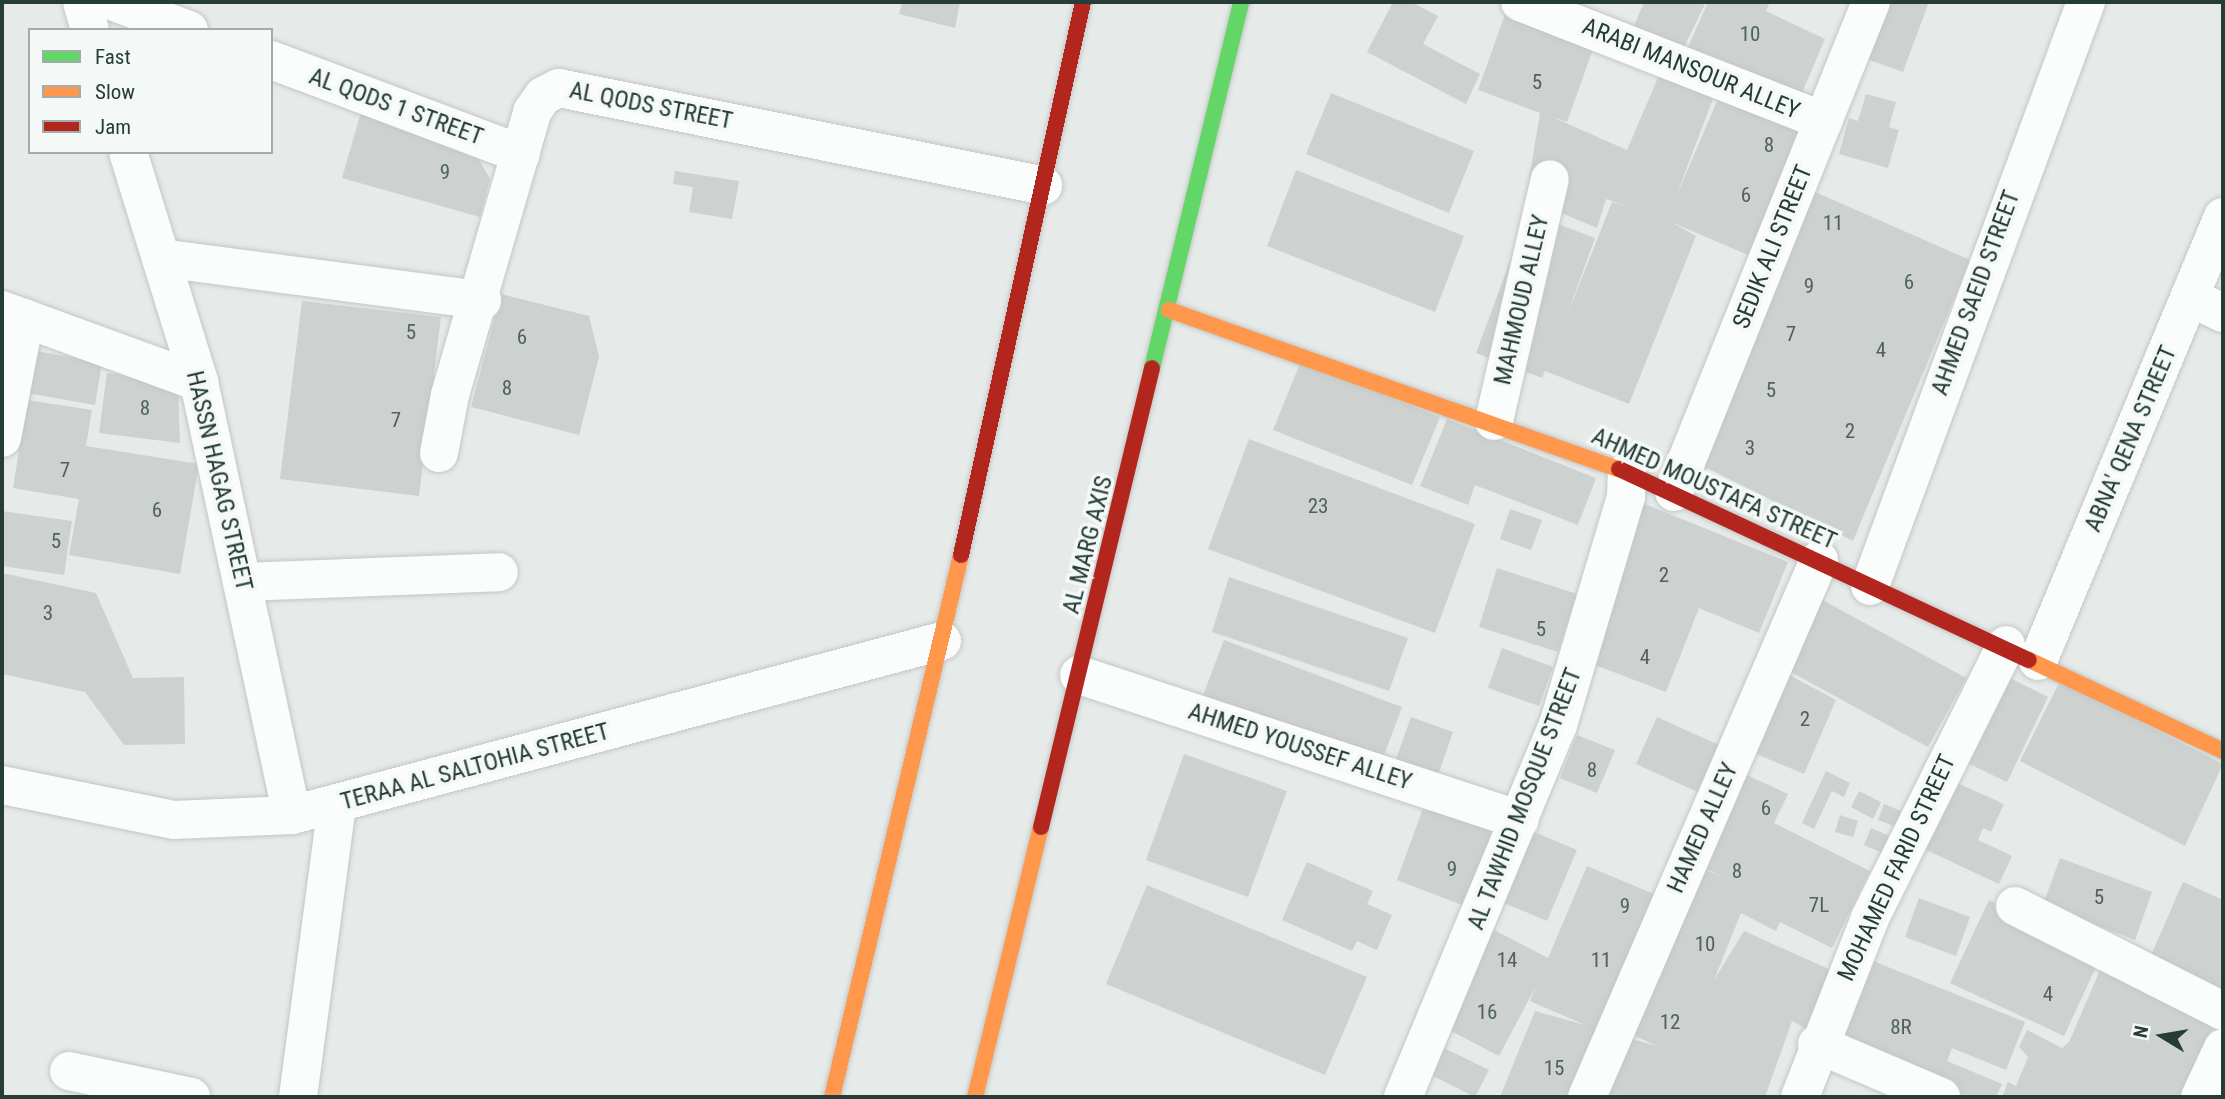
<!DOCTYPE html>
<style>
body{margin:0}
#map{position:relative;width:2225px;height:1099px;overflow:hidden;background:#e6eae8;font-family:"Roboto Condensed",sans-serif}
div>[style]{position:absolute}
.building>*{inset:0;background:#cdd1d0}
.roads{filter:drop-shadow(0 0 2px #c3c7c5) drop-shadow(0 0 2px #c3c7c5)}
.street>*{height:38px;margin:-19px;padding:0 19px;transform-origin:19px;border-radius:19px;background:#fbfcfc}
.fast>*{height:16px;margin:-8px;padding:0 8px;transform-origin:8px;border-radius:8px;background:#63d668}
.slow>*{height:16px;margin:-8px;padding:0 8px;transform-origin:8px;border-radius:8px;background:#ff974d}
.jam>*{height:16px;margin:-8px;padding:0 8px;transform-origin:8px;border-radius:8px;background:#b3261e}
span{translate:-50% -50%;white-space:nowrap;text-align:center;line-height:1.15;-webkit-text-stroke:7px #f4f9f7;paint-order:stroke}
.number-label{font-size:21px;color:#50625e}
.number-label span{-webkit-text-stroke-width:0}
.street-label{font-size:24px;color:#253c37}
.frame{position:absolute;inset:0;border:4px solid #253c37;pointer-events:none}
.legend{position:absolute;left:28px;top:28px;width:245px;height:126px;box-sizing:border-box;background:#f4f9f7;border:2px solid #a1adaa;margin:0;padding:9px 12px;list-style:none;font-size:21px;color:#253c37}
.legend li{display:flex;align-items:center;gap:14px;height:35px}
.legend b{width:35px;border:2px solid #a1adaa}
.north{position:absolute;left:2127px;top:1001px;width:70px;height:70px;-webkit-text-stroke:5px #f4f9f7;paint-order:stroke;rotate:281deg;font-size:19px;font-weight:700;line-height:28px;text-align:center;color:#253c37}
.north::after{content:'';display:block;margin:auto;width:24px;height:32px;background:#253c37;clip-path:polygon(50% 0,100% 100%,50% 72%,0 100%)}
</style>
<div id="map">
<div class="building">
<i style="clip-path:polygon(902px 2px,960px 2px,955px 28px,899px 14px)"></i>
<i style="clip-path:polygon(1393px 2px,1411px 2px,1438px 16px,1423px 44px,1480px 74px,1466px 104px,1367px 52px)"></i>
<i style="clip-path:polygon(1644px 2px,1706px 2px,1682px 51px,1632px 31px)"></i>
<i style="clip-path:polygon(1708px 2px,1770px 2px,1766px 11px,1825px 39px,1801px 95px,1736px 66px,1727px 84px,1681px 63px)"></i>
<i style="clip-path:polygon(1882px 2px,1929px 2px,1903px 72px,1861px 57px)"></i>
<i style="clip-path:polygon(1508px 6px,1597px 38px,1567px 122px,1552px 117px,1627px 150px,1663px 66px,1717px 88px,1675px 199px,1721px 92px,1802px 128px,1748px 255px,1671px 222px,1696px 236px,1629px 404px,1545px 371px,1542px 378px,1476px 353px,1528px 213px,1595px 238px,1566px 318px,1612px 202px,1632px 208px,1606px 199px,1597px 228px,1526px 198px,1540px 113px,1478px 90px)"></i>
<i style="clip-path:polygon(1331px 93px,1474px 151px,1449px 213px,1306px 154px)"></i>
<i style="clip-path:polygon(1866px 94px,1896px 102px,1889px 127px,1899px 130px,1888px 168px,1839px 154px,1849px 118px,1858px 121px)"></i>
<i style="clip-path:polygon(361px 112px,470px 143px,490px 179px,480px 217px,342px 178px)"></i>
<i style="clip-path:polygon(1296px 170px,1464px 236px,1435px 312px,1267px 246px)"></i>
<i style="clip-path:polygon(675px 171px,739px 181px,732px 219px,689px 212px,693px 187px,673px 184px)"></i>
<i style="clip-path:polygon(1806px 188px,1970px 260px,1853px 541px,1701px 465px)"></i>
<i style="clip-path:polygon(501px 294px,589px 316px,599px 357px,579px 435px,471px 407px)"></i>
<i style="clip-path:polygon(302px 301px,441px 317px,419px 496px,280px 479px)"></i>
<i style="clip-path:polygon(30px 350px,102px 363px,95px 405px,21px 392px)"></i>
<i style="clip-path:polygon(1301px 361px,1440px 417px,1412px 485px,1273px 430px)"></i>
<i style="clip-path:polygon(107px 373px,178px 383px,180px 443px,99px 433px)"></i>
<i style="clip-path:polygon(27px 400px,92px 410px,86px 446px,199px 464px,180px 574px,69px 555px,79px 499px,13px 488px)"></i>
<i style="clip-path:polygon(1447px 419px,1596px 478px,1578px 525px,1475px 485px,1468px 505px,1420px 486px)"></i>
<i style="clip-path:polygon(1249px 439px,1475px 524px,1435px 633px,1208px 549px)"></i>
<i style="clip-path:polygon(1620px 494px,1788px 562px,1759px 633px,1699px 608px,1666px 692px,1566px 654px)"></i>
<i style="clip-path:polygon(1510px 509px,1542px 520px,1531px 550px,1500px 539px)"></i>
<i style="clip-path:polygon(2px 511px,72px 521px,64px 575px,2px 566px)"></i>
<i style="clip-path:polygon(1497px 568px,1577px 594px,1558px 652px,1479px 627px)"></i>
<i style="clip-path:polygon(2px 573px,96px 593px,133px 678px,184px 677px,185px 744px,124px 745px,85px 692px,2px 674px)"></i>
<i style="clip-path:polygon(1229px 577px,1408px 638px,1389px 691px,1212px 632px)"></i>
<i style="clip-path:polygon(1815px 596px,1966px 678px,1928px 747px,1778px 665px)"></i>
<i style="clip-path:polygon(1224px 640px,1402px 707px,1380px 766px,1202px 698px)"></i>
<i style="clip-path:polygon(1502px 648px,1553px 667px,1539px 706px,1488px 688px)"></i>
<i style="clip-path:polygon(1778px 669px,1836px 700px,1804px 774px,1740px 747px)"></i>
<i style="clip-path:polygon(1998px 672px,2048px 697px,2007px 782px,1957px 758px)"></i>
<i style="clip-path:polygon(2060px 681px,2223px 764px,2185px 846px,2020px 761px)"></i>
<i style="clip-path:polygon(1411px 717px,1453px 732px,1437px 778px,1395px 762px)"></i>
<i style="clip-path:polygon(1657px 717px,1723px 747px,1702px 794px,1636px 764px)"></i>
<i style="clip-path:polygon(1577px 735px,1615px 750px,1597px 793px,1560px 778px)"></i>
<i style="clip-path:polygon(1184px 754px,1287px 791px,1248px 897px,1146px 860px)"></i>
<i style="clip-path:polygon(1826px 771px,1850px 783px,1844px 797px,1832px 791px,1814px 829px,1802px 823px)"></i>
<i style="clip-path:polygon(1740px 772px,1788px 794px,1774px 823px,1870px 871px,1832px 948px,1780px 922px,1776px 931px,1741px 913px,1714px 980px,1744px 931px,1833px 971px,1806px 1029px,1792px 1021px,1765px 1097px,1500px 1097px,1535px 1011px,1585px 1025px,1530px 1001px,1536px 986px,1499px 1056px,1428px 1019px,1473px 919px,1548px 958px,1587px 866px,1654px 894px,1597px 1029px,1657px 1046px,1622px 1030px,1689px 862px,1724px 878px,1692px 861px)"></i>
<i style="clip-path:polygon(1955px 782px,2004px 804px,1991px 832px,1983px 828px,1978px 840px,2012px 856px,1999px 884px,1924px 849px)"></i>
<i style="clip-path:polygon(1859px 791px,1881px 802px,1873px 819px,1851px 807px)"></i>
<i style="clip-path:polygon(1426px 800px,1497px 827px,1503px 819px,1577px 850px,1547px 921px,1473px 890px,1467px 907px,1397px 880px)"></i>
<i style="clip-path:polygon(1884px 804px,1906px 813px,1901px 829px,1878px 820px)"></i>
<i style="clip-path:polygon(1840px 815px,1858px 821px,1853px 837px,1835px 832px)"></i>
<i style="clip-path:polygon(1871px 828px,1894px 838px,1887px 855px,1864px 845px)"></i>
<i style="clip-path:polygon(2060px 858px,2152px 892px,2135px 940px,2043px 905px)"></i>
<i style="clip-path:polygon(1307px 862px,1373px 891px,1367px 904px,1392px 915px,1377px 950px,1357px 941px,1352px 951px,1282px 920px)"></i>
<i style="clip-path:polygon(2183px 882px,2223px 900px,2223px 994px,2149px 960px)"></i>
<i style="clip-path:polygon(1147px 885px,1367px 977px,1325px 1075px,1106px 984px)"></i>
<i style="clip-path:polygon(1919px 898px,1970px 917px,1956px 956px,1905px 937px)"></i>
<i style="clip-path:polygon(1989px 900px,2103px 952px,2064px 1036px,1950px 983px)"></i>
<i style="clip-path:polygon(1858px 955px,2025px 1022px,2006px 1070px,1952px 1048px,1947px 1061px,2002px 1084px,1996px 1097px,1967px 1097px,1822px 1038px)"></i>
<i style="clip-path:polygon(2104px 961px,2220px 1010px,2183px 1097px,2002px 1097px,2008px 1082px,2016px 1086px,2028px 1057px,2019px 1047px,2027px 1030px,2062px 1048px,2069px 1042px)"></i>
<i style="clip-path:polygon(1440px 1046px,1489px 1070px,1475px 1097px,1427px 1073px)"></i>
</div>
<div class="roads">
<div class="street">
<i style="left:82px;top:2px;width:29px;rotate:74deg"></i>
<i style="left:114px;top:2px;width:80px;rotate:20.5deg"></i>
<i style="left:1520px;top:2px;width:326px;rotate:21.4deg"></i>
<i style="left:271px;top:60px;width:267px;rotate:20.6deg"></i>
<i style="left:128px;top:152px;width:241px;rotate:72.8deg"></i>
<i style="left:199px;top:382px;width:443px;rotate:77.9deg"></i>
<i style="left:161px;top:258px;width:324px;rotate:7.5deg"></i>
<i style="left:2190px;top:297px;width:37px;rotate:26deg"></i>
<i style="left:2px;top:310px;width:210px;rotate:20.1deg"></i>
<i style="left:1494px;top:421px;width:248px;rotate:-77deg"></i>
<i style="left:2px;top:438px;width:122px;rotate:-79.1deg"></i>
<i style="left:439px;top:453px;width:59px;rotate:-79.3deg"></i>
<i style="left:450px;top:395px;width:295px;rotate:-73.8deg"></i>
<i style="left:532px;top:112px;width:19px;rotate:-55deg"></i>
<i style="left:543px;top:96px;width:18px;rotate:-27deg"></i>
<i style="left:559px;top:88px;width:494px;rotate:11.4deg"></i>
<i style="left:1674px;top:492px;width:528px;rotate:-68.1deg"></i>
<i style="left:242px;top:582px;width:257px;rotate:-2.2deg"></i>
<i style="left:1870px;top:586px;width:623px;rotate:-69.7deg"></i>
<i style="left:2038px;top:661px;width:481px;rotate:-67.4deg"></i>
<i style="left:1079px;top:675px;width:464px;rotate:18.2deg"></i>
<i style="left:2px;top:785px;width:176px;rotate:11.5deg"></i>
<i style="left:174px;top:820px;width:118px;rotate:-2.4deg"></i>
<i style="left:292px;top:815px;width:673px;rotate:-14.99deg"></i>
<i style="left:2015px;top:906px;width:233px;rotate:26.8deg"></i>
<i style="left:1817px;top:1044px;width:135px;rotate:23.1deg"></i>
<i style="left:69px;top:1071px;width:125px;rotate:12deg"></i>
<i style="left:298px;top:1097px;width:295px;rotate:-82.4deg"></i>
<i style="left:1403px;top:1097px;width:403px;rotate:-67.4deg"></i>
<i style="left:1558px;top:725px;width:238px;rotate:-73.4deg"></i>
<i style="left:1626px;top:497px;width:25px;rotate:-88deg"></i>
<i style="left:1587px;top:1097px;width:585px;rotate:-66.63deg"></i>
<i style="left:1800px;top:1097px;width:192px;rotate:-68.6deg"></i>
<i style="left:1870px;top:918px;width:305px;rotate:-63.5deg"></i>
<i style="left:2200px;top:1097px;width:54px;rotate:-64.9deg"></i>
</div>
<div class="fast">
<i style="left:1152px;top:368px;width:377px;rotate:-76.3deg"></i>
</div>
<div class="slow">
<i style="left:1169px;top:310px;width:477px;rotate:19.5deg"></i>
<i style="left:2029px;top:660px;width:214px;rotate:25.1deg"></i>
<i style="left:832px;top:1097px;width:557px;rotate:-76.61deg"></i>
<i style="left:975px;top:1097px;width:278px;rotate:-76.3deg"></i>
</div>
<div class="jam">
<i style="left:1619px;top:469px;width:452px;rotate:25deg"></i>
<i style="left:961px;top:555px;width:566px;rotate:-77.56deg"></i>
<i style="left:1041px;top:827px;width:472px;rotate:-76.4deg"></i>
</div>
</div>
<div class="number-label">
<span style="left:1750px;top:34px">10</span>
<span style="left:1537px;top:82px">5</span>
<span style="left:1769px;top:145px">8</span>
<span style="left:445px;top:172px">9</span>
<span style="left:1746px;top:195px">6</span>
<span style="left:1833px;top:223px">11</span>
<span style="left:1909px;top:282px">6</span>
<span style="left:1809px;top:286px">9</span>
<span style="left:411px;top:332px">5</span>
<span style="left:1791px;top:334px">7</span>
<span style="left:522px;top:337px">6</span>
<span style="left:1881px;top:350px">4</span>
<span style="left:507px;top:388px">8</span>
<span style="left:1771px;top:390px">5</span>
<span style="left:145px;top:408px">8</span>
<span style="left:396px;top:420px">7</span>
<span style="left:1850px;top:431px">2</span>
<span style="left:1750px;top:448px">3</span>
<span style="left:65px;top:470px">7</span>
<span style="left:1318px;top:506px">23</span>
<span style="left:157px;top:510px">6</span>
<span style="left:56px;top:541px">5</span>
<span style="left:1664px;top:575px">2</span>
<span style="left:48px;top:613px">3</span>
<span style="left:1541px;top:629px">5</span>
<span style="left:1645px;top:657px">4</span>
<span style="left:1805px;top:719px">2</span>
<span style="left:1592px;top:770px">8</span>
<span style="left:1766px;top:808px">6</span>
<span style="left:1452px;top:869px">9</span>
<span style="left:1737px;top:871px">8</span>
<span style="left:2099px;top:897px">5</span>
<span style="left:1819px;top:905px">7L</span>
<span style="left:1625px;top:906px">9</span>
<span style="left:1705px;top:944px">10</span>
<span style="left:1507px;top:960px">14</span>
<span style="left:1601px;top:960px">11</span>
<span style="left:2048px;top:994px">4</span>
<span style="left:1487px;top:1012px">16</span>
<span style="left:1670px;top:1022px">12</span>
<span style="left:1901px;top:1027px">8R</span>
<span style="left:1554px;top:1068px">15</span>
</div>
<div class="street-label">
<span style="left:1691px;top:69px;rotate:22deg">ARABI MANSOUR ALLEY</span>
<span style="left:651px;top:106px;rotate:11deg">AL QODS STREET</span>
<span style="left:396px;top:107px;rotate:20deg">AL QODS 1 STREET</span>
<span style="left:1773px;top:247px;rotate:-68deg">SEDIK ALI STREET</span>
<span style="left:1976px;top:293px;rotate:-70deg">AHMED SAEID STREET</span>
<span style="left:1522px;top:300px;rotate:-77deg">MAHMOUD ALLEY</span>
<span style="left:2131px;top:439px;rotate:-67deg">ABNA' QENA STREET</span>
<span style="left:219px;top:481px;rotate:77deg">HASSN HAGAG STREET</span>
<span style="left:1714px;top:489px;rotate:24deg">AHMED MOUSTAFA STREET</span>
<span style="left:1088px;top:545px;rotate:-76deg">AL MARG AXIS</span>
<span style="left:1300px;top:747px;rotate:18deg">AHMED YOUSSEF ALLEY</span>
<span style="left:475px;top:767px;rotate:-15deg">TERAA AL SALTOHIA STREET</span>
<span style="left:1525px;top:799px;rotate:-69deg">AL TAWHID MOSQUE STREET</span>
<span style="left:1703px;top:828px;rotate:-66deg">HAMED ALLEY</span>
<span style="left:1897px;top:868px;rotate:-65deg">MOHAMED FARID STREET</span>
</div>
<div class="frame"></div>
<ul class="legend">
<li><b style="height:9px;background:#63d668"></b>Fast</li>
<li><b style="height:9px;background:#ff974d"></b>Slow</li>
<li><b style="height:9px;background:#b3261e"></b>Jam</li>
</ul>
<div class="north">N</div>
</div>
